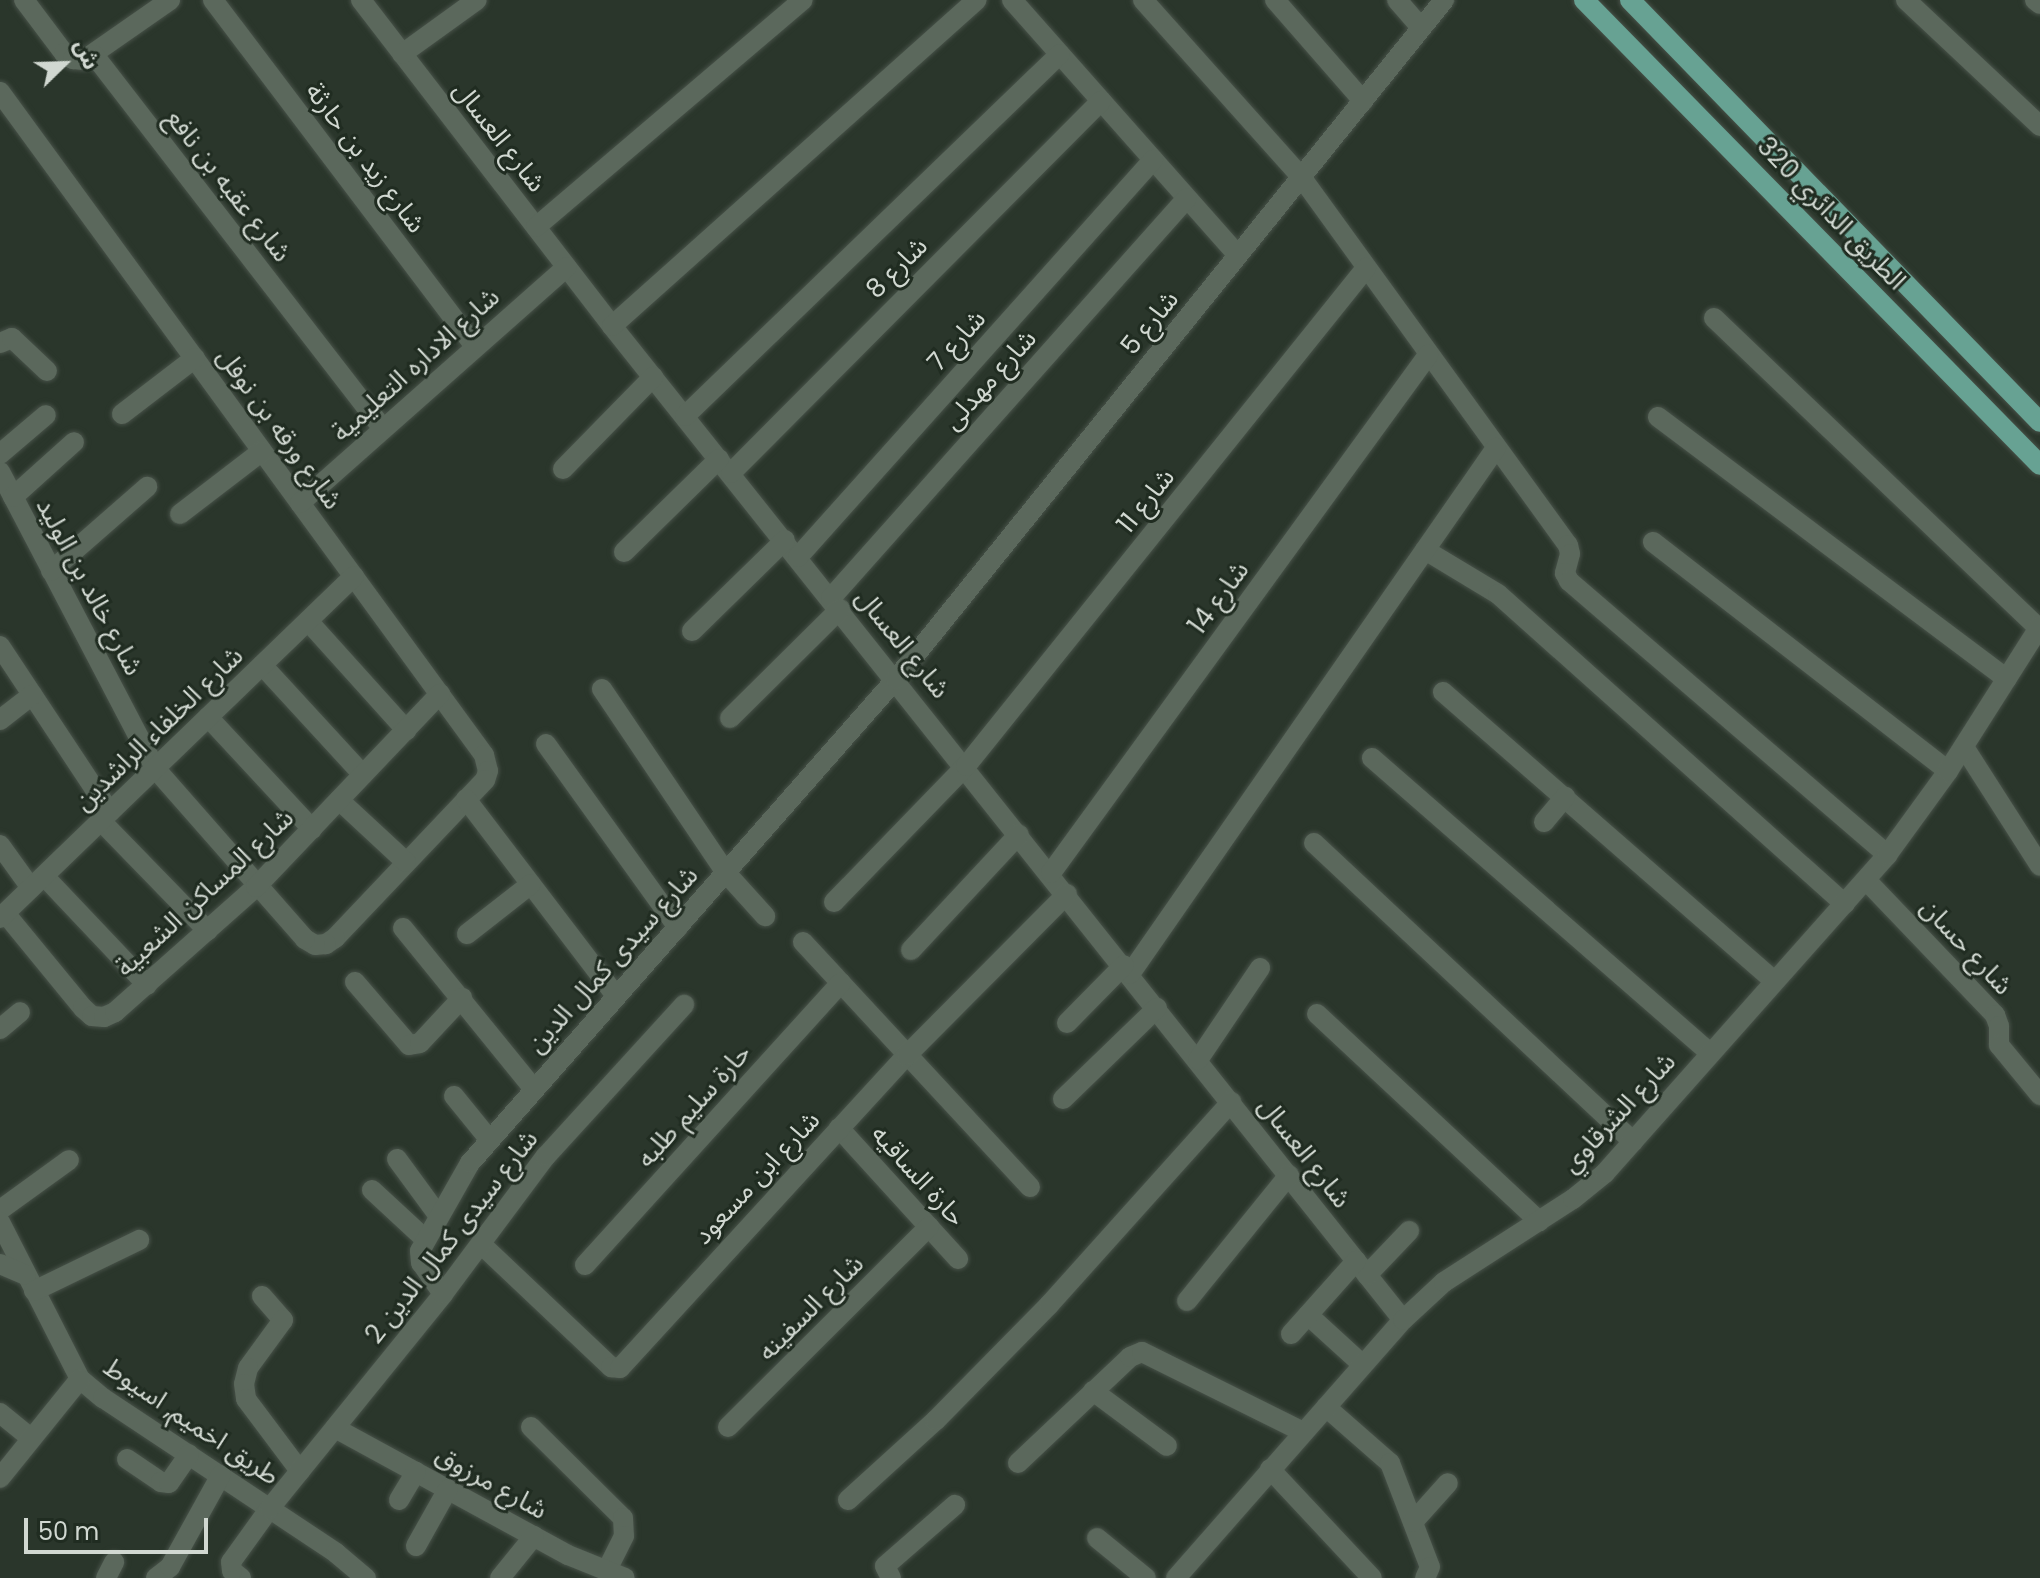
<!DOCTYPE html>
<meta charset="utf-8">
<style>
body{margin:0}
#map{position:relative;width:2040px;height:1578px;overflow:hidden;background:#2a362b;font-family:Poppins,"Noto Sans Arabic",sans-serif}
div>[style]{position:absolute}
.roads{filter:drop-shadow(0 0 2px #475148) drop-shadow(0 0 2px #475148)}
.minor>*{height:20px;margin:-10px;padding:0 10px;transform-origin:10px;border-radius:10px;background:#5b685c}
.major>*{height:20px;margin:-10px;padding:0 10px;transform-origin:10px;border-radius:10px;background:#67a293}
span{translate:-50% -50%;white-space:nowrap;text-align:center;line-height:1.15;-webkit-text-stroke:6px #202c21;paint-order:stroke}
.street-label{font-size:26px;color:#d1d8d1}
.north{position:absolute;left:24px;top:24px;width:80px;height:80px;-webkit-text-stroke:6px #202c21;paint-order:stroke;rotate:67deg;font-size:22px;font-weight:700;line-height:32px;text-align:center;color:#d1d8d1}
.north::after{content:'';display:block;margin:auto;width:28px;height:36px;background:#d1d8d1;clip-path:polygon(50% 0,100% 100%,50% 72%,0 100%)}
.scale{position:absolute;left:24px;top:1518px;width:184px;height:36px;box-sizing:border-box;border:4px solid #d1d8d1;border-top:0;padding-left:10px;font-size:24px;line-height:28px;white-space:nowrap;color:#d1d8d1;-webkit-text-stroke:6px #202c21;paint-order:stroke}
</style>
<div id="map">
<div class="roads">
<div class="minor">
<i style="left:24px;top:0;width:66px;rotate:53deg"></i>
<i style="left:64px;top:53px;width:11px;rotate:34deg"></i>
<i style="left:73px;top:59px;width:11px;rotate:5deg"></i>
<i style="left:84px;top:60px;width:105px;rotate:-34.9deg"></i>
<i style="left:213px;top:0;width:435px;rotate:52.9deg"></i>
<i style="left:361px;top:0;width:411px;rotate:52.4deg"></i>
<i style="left:612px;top:326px;width:1270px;rotate:51.49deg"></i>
<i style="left:1012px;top:0;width:341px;rotate:48.5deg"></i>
<i style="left:1143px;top:0;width:239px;rotate:48.2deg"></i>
<i style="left:1302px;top:178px;width:453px;rotate:54.1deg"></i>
<i style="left:1568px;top:545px;width:9px;rotate:77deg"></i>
<i style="left:1570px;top:554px;width:20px;rotate:105deg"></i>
<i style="left:1565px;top:573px;width:9px;rotate:63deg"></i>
<i style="left:1569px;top:581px;width:420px;rotate:40.7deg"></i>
<i style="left:1275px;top:0;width:134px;rotate:48.9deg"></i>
<i style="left:1397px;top:0;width:37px;rotate:49deg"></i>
<i style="left:1906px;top:0;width:184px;rotate:43.2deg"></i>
<i style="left:2035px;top:0;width:6px;rotate:39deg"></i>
<i style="left:402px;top:54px;width:92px;rotate:-35.8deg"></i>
<i style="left:94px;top:55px;width:471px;rotate:52.3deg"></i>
<i style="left:0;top:92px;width:821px;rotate:53.87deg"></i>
<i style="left:484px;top:755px;width:16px;rotate:76deg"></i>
<i style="left:488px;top:771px;width:9px;rotate:108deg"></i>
<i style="left:485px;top:780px;width:218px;rotate:133.5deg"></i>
<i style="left:335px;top:938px;width:11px;rotate:146deg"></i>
<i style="left:326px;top:944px;width:11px;rotate:175deg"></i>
<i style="left:315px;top:945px;width:12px;rotate:-149deg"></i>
<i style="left:305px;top:939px;width:227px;rotate:-131.3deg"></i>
<i style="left:155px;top:768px;width:334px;rotate:-117.6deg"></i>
<i style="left:536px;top:227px;width:350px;rotate:-40.4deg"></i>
<i style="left:1714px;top:318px;width:451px;rotate:43.7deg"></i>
<i style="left:612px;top:326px;width:489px;rotate:-41.8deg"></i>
<i style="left:0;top:343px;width:13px;rotate:-23deg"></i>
<i style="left:12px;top:338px;width:48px;rotate:43.3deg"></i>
<i style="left:122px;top:414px;width:92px;rotate:-37.5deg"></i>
<i style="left:685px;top:416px;width:521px;rotate:-43.99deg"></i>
<i style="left:1658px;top:417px;width:436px;rotate:36.9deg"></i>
<i style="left:0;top:454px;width:60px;rotate:-40.3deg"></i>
<i style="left:563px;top:469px;width:129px;rotate:-45.6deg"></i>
<i style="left:731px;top:473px;width:525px;rotate:-45.15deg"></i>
<i style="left:13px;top:497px;width:82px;rotate:-42deg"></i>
<i style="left:300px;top:503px;width:356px;rotate:-41.5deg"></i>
<i style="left:180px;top:514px;width:103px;rotate:-37.5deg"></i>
<i style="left:1653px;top:542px;width:373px;rotate:37.8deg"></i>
<i style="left:1425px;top:550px;width:85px;rotate:31.1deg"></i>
<i style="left:1498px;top:594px;width:465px;rotate:41.8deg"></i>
<i style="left:624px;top:552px;width:133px;rotate:-44.4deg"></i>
<i style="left:798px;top:557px;width:533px;rotate:-48.2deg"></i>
<i style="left:51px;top:571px;width:128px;rotate:-41.2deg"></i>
<i style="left:831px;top:598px;width:535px;rotate:-48.33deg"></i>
<i style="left:308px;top:621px;width:147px;rotate:48deg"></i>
<i style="left:692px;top:631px;width:130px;rotate:-44.4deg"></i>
<i style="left:0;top:646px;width:199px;rotate:56.5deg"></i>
<i style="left:262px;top:665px;width:149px;rotate:47.4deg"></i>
<i style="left:602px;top:689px;width:223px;rotate:56deg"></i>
<i style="left:727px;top:874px;width:57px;rotate:47.9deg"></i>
<i style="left:1443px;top:692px;width:438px;rotate:41.1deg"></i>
<i style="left:208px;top:717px;width:153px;rotate:47.1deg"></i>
<i style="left:730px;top:718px;width:155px;rotate:-44.7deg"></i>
<i style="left:0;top:720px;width:41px;rotate:-38deg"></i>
<i style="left:546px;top:744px;width:226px;rotate:54.3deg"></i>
<i style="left:1964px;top:747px;width:141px;rotate:57.4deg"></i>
<i style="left:1372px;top:758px;width:449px;rotate:41.1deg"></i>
<i style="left:466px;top:799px;width:248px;rotate:52.7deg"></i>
<i style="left:339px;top:800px;width:91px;rotate:42.8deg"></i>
<i style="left:101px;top:821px;width:153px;rotate:45.8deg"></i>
<i style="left:1544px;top:822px;width:33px;rotate:-50deg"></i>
<i style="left:1314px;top:843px;width:437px;rotate:43.1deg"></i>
<i style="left:0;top:845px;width:53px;rotate:54.2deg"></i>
<i style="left:1051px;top:873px;width:641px;rotate:-53.95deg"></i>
<i style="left:44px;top:876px;width:150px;rotate:46.6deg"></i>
<i style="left:1866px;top:880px;width:187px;rotate:46.3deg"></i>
<i style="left:1995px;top:1015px;width:12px;rotate:70deg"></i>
<i style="left:1999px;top:1026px;width:19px;rotate:90deg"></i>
<i style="left:1999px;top:1045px;width:65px;rotate:50.6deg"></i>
<i style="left:834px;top:902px;width:190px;rotate:-45.9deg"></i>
<i style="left:966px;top:766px;width:639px;rotate:-51.23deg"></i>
<i style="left:5px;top:913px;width:123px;rotate:50.6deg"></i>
<i style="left:83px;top:1008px;width:12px;rotate:42deg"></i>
<i style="left:92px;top:1016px;width:12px;rotate:5deg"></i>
<i style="left:104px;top:1017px;width:12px;rotate:-24deg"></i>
<i style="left:115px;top:1012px;width:188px;rotate:-41.6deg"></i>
<i style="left:256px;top:887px;width:267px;rotate:-46.4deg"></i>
<i style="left:0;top:918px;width:492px;rotate:-44deg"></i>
<i style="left:403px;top:928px;width:206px;rotate:50.9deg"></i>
<i style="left:467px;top:934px;width:81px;rotate:-38deg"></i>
<i style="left:803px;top:942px;width:334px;rotate:47.2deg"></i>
<i style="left:911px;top:950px;width:158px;rotate:-47deg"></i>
<i style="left:1130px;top:974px;width:641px;rotate:-55.17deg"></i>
<i style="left:355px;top:982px;width:83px;rotate:49.4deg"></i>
<i style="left:409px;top:1045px;width:11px;rotate:-10deg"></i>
<i style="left:420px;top:1043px;width:62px;rotate:-47deg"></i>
<i style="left:1317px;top:1014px;width:304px;rotate:43deg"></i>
<i style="left:1067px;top:1023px;width:81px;rotate:-45.5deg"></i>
<i style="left:0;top:1029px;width:26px;rotate:-40deg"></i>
<i style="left:1198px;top:1060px;width:111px;rotate:-56deg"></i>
<i style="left:454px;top:1096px;width:55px;rotate:50.9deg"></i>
<i style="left:1063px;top:1099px;width:131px;rotate:-44.1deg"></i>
<i style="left:839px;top:1128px;width:177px;rotate:47.7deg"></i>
<i style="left:397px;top:1159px;width:69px;rotate:53.8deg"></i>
<i style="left:372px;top:1190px;width:72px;rotate:42.8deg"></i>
<i style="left:0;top:1210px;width:85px;rotate:-35.9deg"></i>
<i style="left:0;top:1222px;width:176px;rotate:63deg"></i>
<i style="left:80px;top:1379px;width:30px;rotate:40deg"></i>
<i style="left:103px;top:1398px;width:280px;rotate:33.6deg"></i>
<i style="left:336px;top:1553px;width:39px;rotate:40deg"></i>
<i style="left:482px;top:1245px;width:178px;rotate:43.4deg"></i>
<i style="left:611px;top:1367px;width:9px;rotate:6deg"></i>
<i style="left:620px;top:1368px;width:425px;rotate:-47.5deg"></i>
<i style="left:907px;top:1055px;width:227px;rotate:-45.2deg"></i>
<i style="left:0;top:1264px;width:28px;rotate:23deg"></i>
<i style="left:585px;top:1265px;width:381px;rotate:-47.8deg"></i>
<i style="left:1367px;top:1275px;width:61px;rotate:-46.3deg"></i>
<i style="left:34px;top:1291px;width:117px;rotate:-25.9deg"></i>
<i style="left:443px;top:1294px;width:38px;rotate:-125deg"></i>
<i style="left:421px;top:1263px;width:12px;rotate:-95deg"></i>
<i style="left:420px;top:1251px;width:101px;rotate:-60.4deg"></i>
<i style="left:470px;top:1163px;width:645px;rotate:-48.65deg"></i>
<i style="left:896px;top:679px;width:873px;rotate:-51.09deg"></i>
<i style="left:262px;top:1296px;width:32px;rotate:49deg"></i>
<i style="left:283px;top:1320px;width:59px;rotate:126.1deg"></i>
<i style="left:248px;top:1368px;width:16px;rotate:104deg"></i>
<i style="left:244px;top:1384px;width:15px;rotate:82deg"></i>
<i style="left:246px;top:1399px;width:90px;rotate:53.1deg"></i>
<i style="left:1187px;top:1301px;width:162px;rotate:-51deg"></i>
<i style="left:1308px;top:1315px;width:74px;rotate:42.3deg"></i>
<i style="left:1291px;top:1334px;width:98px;rotate:-48.3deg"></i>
<i style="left:1093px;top:1391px;width:92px;rotate:36.6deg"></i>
<i style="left:1326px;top:1407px;width:85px;rotate:41.2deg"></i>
<i style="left:1390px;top:1463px;width:111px;rotate:69deg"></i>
<i style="left:1430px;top:1567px;width:12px;rotate:114deg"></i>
<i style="left:0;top:1413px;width:38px;rotate:39deg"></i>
<i style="left:531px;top:1427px;width:129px;rotate:44.7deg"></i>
<i style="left:623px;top:1518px;width:18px;rotate:87deg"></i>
<i style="left:624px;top:1536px;width:40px;rotate:116.6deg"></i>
<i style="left:728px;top:1427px;width:284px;rotate:-44.9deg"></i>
<i style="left:335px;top:1428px;width:265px;rotate:28.6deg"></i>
<i style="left:568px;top:1555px;width:61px;rotate:22deg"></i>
<i style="left:127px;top:1459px;width:41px;rotate:34.1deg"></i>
<i style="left:161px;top:1482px;width:8px;rotate:7deg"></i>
<i style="left:169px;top:1483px;width:35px;rotate:-55deg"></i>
<i style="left:1018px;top:1463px;width:154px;rotate:-43.4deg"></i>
<i style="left:1130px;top:1357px;width:13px;rotate:-23deg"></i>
<i style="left:1142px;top:1352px;width:180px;rotate:26.4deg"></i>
<i style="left:1270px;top:1469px;width:149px;rotate:46.9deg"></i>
<i style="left:0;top:1478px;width:127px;rotate:-51.1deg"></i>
<i style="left:399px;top:1500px;width:33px;rotate:-59deg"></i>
<i style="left:848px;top:1500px;width:119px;rotate:-42.3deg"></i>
<i style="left:936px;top:1420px;width:161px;rotate:-45.5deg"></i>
<i style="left:1049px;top:1305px;width:273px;rotate:-48.1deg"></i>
<i style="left:1413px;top:1522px;width:52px;rotate:-48.1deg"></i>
<i style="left:1097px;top:1538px;width:63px;rotate:39.2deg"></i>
<i style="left:416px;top:1546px;width:65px;rotate:-60.7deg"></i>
<i style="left:106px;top:1578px;width:18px;rotate:-63deg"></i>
<i style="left:156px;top:1578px;width:18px;rotate:-38deg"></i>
<i style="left:170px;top:1567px;width:105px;rotate:-61deg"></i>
<i style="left:241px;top:1578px;width:11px;rotate:-142deg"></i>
<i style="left:232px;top:1571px;width:9px;rotate:-96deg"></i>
<i style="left:231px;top:1562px;width:67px;rotate:-54.2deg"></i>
<i style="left:270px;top:1508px;width:275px;rotate:-51deg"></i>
<i style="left:443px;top:1294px;width:172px;rotate:-53.3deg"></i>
<i style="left:546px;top:1156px;width:205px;rotate:-47.6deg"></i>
<i style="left:500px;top:1578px;width:54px;rotate:-51deg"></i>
<i style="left:891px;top:1578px;width:13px;rotate:-117deg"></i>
<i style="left:885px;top:1566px;width:93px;rotate:-41.1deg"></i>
<i style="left:1176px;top:1578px;width:344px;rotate:-48.7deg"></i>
<i style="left:1403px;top:1320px;width:56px;rotate:-42.8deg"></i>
<i style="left:1444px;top:1282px;width:153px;rotate:-32.8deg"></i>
<i style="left:1573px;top:1199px;width:41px;rotate:-39.1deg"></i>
<i style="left:1605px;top:1173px;width:425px;rotate:-48.4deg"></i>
<i style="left:1887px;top:855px;width:104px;rotate:-54deg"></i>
<i style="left:1948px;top:771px;width:172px;rotate:-57.6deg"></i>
</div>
<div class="major">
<i style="left:1584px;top:0;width:651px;rotate:45.56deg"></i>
<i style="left:1630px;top:0;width:588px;rotate:45.83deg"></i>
</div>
</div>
<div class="street-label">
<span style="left:499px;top:137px;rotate:52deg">شارع العسال</span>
<span style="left:365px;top:158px;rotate:53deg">شارع زيد بن حارثة</span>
<span style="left:228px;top:186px;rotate:52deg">شارع عقبه بن نافع</span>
<span style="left:1831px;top:214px;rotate:46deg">الطريق الدائري 320</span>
<span style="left:897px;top:268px;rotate:-45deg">شارع 8</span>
<span style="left:1150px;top:323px;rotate:-51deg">شارع 5</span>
<span style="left:957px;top:341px;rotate:-48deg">شارع 7</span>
<span style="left:416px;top:365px;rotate:-42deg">شارع الاداره التعليمية</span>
<span style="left:990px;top:380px;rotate:-48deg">شارع مهدلى</span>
<span style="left:279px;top:429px;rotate:54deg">شارع ورقه بن نوفل</span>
<span style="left:1146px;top:501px;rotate:-51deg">شارع 11</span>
<span style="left:89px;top:587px;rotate:62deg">شارع خالد بن الوليد</span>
<span style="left:1219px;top:598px;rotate:-54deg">شارع 14</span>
<span style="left:902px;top:644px;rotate:51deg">شارع العسال</span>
<span style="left:159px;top:729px;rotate:-44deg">شارع الخلفاء الراشدين</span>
<span style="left:205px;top:893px;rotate:-43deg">شارع المساكن الشعبية</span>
<span style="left:1966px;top:947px;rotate:47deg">شارع حسان</span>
<span style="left:613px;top:960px;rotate:-48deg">شارع سيدى كمال الدين</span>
<span style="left:694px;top:1106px;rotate:-48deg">حارة سليم طلبه</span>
<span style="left:1619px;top:1113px;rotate:-47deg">شارع الشرقاوي</span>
<span style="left:1304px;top:1153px;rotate:52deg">شارع العسال</span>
<span style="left:918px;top:1176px;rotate:48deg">حارة الساقيه</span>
<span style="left:757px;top:1178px;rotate:-47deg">شارع ابن مسعود</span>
<span style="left:452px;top:1237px;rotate:-52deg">شارع سيدى كمال الدين 2</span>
<span style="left:811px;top:1308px;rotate:-45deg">شارع السفينه</span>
<span style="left:191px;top:1422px;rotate:34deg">طريق اخميم, اسيوط</span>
<span style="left:491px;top:1483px;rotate:29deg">شارع مرزوق</span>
</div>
<div class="north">ش</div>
<div class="scale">50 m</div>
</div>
